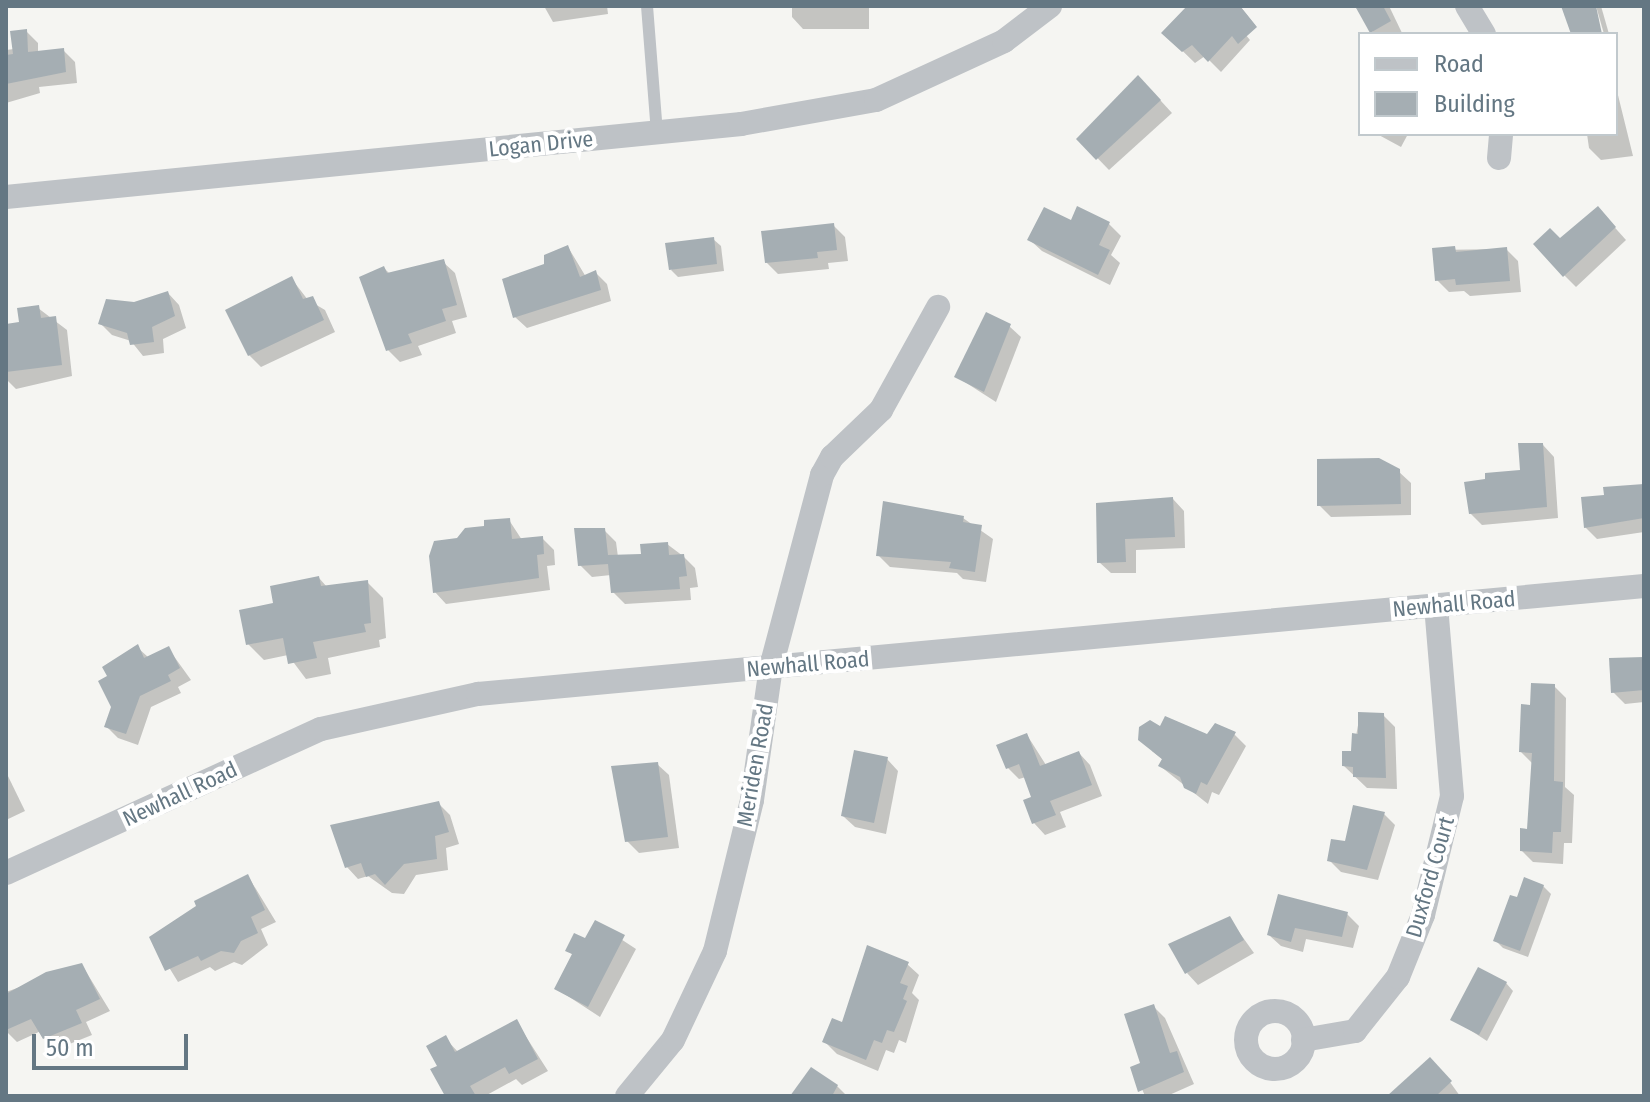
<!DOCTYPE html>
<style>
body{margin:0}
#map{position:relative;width:1650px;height:1102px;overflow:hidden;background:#f5f5f2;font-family:"Fira Sans Condensed",sans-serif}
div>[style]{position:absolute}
.shadow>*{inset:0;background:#0003}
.building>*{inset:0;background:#a5aeb3}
.lane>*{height:12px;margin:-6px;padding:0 6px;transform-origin:6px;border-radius:6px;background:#bec2c6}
.street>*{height:24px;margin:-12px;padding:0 12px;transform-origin:12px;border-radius:12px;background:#bec2c6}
.street>.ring{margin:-12px;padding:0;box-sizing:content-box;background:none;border:24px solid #bec2c6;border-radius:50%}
span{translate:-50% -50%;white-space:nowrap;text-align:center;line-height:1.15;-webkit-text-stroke:8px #fff;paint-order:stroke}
.street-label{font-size:22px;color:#647783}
.frame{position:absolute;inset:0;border:8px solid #647783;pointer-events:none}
.legend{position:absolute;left:1358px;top:32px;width:260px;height:104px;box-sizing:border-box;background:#fff;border:2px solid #c1c9cd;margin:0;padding:10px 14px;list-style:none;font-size:24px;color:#647783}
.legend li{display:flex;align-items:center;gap:16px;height:40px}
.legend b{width:40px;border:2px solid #c1c9cd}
.scale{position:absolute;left:32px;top:1034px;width:156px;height:36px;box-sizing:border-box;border:4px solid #647783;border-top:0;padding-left:10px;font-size:24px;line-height:28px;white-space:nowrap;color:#647783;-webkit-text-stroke:6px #fff;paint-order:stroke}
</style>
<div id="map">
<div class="shadow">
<i style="clip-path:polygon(544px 6px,607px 6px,608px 14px,553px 22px)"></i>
<i style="clip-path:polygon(792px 6px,869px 6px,869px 29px,803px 29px,792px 17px)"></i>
<i style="clip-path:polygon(1189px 6px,1240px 6px,1255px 25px,1245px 34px,1250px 40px,1221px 72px,1205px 56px,1195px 63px,1164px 33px)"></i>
<i style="clip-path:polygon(1355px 6px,1389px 6px,1402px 33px,1374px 34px)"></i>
<i style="clip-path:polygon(1596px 6px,1601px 6px,1609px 34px,1604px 34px)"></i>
<i style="clip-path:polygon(26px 31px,38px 43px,38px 53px,63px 50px,75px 62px,77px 83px,39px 87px,40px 93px,6px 103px,6px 50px,14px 49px)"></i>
<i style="clip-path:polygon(1616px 87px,1633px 156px,1601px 160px,1589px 148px,1587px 134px,1616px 134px)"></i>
<i style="clip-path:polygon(1150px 89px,1172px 113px,1109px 170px,1079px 139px)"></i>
<i style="clip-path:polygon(1377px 134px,1408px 134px,1401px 147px)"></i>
<i style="clip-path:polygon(1609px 221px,1626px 240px,1576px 287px,1564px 275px)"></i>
<i style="clip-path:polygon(1072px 222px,1109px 224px,1121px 236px,1111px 255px,1120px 263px,1110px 285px,1042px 251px,1030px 240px)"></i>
<i style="clip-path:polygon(833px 225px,845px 237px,848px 261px,828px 263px,829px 269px,778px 274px,766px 262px)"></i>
<i style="clip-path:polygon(713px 239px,721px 246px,724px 271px,678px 277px,671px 270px)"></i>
<i style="clip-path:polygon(568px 247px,586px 277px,596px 273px,607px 284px,611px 301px,527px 328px,515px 317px,546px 265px)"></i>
<i style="clip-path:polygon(1506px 249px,1518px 261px,1521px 292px,1470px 296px,1464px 291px,1449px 292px,1437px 280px,1434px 250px)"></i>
<i style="clip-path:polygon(443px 262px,455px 273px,467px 317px,452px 321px,456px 333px,418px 346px,422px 355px,400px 362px,388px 350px,384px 268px,390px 274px)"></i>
<i style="clip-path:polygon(291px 278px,308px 300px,325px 310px,335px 332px,261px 367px,249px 355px)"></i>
<i style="clip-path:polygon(168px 293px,179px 305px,186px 328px,163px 339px,164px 353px,143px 356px,131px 341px,112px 335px,100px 323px)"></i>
<i style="clip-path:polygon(38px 308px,67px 330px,72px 376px,16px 389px,6px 379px,6px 326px,21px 324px)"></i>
<i style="clip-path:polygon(1009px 326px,1021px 337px,996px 402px,957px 377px)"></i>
<i style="clip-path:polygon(1543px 445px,1554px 457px,1558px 518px,1482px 525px,1470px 513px,1522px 472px)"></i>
<i style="clip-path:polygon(1398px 471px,1411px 483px,1411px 515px,1331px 517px,1319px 505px)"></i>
<i style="clip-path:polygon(1644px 486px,1644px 532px,1597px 539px,1585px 527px,1606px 497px)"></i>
<i style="clip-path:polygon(1173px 499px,1184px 511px,1185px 548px,1136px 550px,1136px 573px,1111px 573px,1099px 562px,1098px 505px)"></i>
<i style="clip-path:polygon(963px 518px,993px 539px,986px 582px,963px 579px,957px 573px,890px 567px,878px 555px)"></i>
<i style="clip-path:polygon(509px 520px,522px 540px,542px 538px,554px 550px,555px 565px,547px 566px,550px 590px,446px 604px,435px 592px,487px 528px)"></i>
<i style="clip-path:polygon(604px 530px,616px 542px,618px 557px,643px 556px,667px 544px,683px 556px,695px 568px,698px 587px,690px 588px,691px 600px,625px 604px,613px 592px,611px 575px,592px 577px,580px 565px)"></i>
<i style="clip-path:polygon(319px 578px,327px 587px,367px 582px,383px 598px,386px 638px,379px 640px,380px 647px,328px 658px,331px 674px,306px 679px,288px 655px,264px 660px,248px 644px,275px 604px)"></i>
<i style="clip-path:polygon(137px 647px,149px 658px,168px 648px,191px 680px,178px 687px,181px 693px,151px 707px,138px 745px,118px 738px,106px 726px,113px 707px,110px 677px)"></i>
<i style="clip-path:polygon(1644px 661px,1644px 702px,1625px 704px,1613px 692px)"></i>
<i style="clip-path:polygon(1554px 686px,1566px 698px,1565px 787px,1574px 795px,1572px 843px,1564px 843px,1563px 864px,1533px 862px,1522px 851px,1529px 831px,1533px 764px,1521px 752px)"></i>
<i style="clip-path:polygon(1360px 714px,1383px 715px,1395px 727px,1397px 789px,1367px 788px,1344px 766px,1353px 753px)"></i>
<i style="clip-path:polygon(1161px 729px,1208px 737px,1234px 734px,1246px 746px,1219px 795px,1212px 792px,1208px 804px,1160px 766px,1163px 760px,1152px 751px)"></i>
<i style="clip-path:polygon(1027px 735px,1046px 765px,1079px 753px,1090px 765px,1102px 796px,1060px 812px,1066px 827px,1045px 835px,1034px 823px,1034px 798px,1026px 777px,1019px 779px,1008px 768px)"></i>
<i style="clip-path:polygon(887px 759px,898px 771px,886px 834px,855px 827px,843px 816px)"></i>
<i style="clip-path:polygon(657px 764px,669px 775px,679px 848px,639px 853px,627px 841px)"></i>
<i style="clip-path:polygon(6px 772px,25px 811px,6px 820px)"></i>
<i style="clip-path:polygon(438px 803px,450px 815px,459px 844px,446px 848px,448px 870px,416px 875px,404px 894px,392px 893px,368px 876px,358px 879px,347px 867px)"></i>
<i style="clip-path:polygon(1384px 814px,1395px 825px,1378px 880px,1341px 872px,1329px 860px)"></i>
<i style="clip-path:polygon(248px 876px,276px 922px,261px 929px,268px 945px,242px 965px,234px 962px,215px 971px,210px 967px,178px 982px,151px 938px)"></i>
<i style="clip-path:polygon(1543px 886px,1551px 894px,1528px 957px,1503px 948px,1495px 940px,1518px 900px)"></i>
<i style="clip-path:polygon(1347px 914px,1359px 926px,1353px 948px,1306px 939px,1303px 952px,1281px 946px,1269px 935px)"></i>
<i style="clip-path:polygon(1229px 918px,1254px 953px,1198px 985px,1187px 973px)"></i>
<i style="clip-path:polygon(595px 922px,636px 949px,600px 1017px,557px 989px,574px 956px,568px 950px,586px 941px)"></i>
<i style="clip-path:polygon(907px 964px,919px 975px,912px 993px,919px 1000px,906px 1043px,899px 1040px,894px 1053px,886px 1050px,878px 1071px,837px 1054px,825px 1042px)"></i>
<i style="clip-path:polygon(82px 965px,110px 1011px,86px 1022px,92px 1035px,57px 1049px,41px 1031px,17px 1042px,6px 1031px,6px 992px)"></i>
<i style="clip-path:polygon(1506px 983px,1513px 991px,1487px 1041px,1453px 1019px)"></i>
<i style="clip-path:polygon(1153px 1006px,1165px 1018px,1194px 1084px,1167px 1096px,1145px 1096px,1133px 1068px,1143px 1064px)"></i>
<i style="clip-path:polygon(516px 1021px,548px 1071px,522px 1085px,516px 1079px,485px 1096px,447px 1096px,439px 1066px,445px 1038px,459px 1053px)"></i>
<i style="clip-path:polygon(1442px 1071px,1460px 1096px,1390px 1096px)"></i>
<i style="clip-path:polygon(837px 1086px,847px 1096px,792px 1096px)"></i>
</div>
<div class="building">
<i style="clip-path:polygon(1187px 6px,1240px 6px,1257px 27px,1238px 44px,1232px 36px,1208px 62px,1192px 45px,1182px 52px,1161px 33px)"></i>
<i style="clip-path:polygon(1355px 6px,1383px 6px,1391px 21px,1370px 33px)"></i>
<i style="clip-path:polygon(1561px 6px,1596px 6px,1602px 34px,1571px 34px)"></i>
<i style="clip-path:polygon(27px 29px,28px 52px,64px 48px,66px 72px,6px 84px,6px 55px,13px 54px,10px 31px)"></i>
<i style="clip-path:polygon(1138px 75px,1161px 100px,1096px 160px,1076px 139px)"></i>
<i style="clip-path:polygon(1077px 206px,1110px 222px,1099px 245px,1110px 250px,1098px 275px,1027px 240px,1044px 207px,1071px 220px)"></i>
<i style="clip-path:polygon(1598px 206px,1616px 227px,1563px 277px,1533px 244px,1550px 228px,1560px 238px)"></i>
<i style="clip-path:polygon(834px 223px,837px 250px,817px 252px,818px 258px,765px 263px,761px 231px)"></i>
<i style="clip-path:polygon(714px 237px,717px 264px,669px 270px,665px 243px)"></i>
<i style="clip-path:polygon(568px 245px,580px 277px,596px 270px,601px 290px,513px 318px,502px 279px,544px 264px,544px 255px)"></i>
<i style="clip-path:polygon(1455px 246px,1456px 252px,1507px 247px,1510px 281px,1456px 285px,1455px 279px,1435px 281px,1432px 248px)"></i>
<i style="clip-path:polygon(444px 259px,457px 305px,442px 309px,446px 321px,408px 334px,412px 343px,386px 351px,359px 277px,384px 266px,387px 273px)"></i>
<i style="clip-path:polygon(292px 276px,303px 299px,313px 296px,324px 320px,248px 356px,225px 310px)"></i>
<i style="clip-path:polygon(168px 291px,175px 316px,152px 327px,154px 342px,130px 345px,127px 333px,98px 324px,106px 299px,134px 302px)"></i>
<i style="clip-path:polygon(39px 305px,41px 318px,56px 316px,62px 365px,6px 372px,6px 324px,19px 322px,17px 308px)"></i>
<i style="clip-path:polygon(986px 312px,1011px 324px,984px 392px,954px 377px)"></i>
<i style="clip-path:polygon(1518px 443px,1543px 443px,1547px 507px,1469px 514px,1464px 482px,1485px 479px,1485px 473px,1520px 470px)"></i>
<i style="clip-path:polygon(1379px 458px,1400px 469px,1401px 504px,1317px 506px,1317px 459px)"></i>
<i style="clip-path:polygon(1644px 484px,1644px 518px,1584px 528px,1581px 497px,1604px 495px,1603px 487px)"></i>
<i style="clip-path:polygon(1173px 497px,1175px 537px,1125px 539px,1126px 562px,1097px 563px,1096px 503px)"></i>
<i style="clip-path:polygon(883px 501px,964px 516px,963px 522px,982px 525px,975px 572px,949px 568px,951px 562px,876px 556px)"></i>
<i style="clip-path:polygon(510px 518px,512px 539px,543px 536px,544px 554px,537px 555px,539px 578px,433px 593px,429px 556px,434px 541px,457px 538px,465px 528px,484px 526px,484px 520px)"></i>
<i style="clip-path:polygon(574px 528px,605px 528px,608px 555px,641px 554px,640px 544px,668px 542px,669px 555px,684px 554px,687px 576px,679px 577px,680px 589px,611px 593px,608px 564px,578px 566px)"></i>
<i style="clip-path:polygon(319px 576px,321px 586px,368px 580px,371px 623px,364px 624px,366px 632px,313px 642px,317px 658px,288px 664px,283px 638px,246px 645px,239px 610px,273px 603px,270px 586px)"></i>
<i style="clip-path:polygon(138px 644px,144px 658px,169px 646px,180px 668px,168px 675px,171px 681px,140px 696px,126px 734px,104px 727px,111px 707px,98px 681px,107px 676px,102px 667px)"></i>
<i style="clip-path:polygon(1644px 657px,1644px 690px,1611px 693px,1609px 658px)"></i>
<i style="clip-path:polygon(1531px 683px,1555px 684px,1554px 781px,1563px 782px,1561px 832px,1553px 832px,1552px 853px,1520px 851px,1520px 828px,1527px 829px,1532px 753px,1519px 752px,1521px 704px,1530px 705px)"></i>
<i style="clip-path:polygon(1358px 712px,1384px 713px,1386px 778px,1353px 777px,1353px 767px,1342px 766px,1342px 751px,1351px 751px,1352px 733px,1358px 734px)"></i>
<i style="clip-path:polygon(1165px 716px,1207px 734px,1215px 723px,1236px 732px,1207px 785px,1201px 782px,1196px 794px,1184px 788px,1180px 777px,1158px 766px,1162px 759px,1138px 740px,1139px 727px,1150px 720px,1160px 726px)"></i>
<i style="clip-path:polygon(1027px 733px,1040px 766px,1079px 751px,1092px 785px,1050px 801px,1056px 815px,1032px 824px,1023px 800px,1031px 797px,1019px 764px,1006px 769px,996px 745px)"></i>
<i style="clip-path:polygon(854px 750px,888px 757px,874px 823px,841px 816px)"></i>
<i style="clip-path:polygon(658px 762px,668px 837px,625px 842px,611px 766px)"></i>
<i style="clip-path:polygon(439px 801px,449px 832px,435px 836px,437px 859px,404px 864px,385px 885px,375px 874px,366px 877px,361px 863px,345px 868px,330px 825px)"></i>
<i style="clip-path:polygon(1353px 805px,1385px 812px,1367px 870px,1327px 861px,1331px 839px,1345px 841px)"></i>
<i style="clip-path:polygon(248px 874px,265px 910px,251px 917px,258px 933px,241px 941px,234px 953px,221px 951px,201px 961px,198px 956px,165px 971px,149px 937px,196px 906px,194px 901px)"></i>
<i style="clip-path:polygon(1524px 877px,1544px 885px,1520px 951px,1493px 941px,1510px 895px,1517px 897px)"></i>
<i style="clip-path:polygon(1278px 894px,1348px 912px,1342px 937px,1295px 928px,1291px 942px,1267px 935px)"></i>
<i style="clip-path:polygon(1230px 916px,1244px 940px,1185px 974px,1168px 944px)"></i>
<i style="clip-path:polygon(595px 920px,625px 935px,588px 1007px,554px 989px,572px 954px,565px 951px,574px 933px,585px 938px)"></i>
<i style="clip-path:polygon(867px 945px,909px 962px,900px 983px,908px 986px,903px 999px,907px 1001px,894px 1032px,887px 1030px,882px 1043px,874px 1040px,866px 1060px,822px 1042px,832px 1018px,842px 1022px)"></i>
<i style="clip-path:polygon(82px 963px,100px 999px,76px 1010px,82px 1023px,43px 1039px,31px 1019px,6px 1030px,6px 994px,46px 972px)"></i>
<i style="clip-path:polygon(1478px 967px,1507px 982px,1479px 1035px,1450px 1020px)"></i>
<i style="clip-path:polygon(1154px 1004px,1170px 1053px,1177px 1051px,1184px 1072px,1138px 1092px,1130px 1067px,1140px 1063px,1124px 1014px)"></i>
<i style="clip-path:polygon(517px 1019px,538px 1059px,509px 1074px,505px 1067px,470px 1086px,476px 1096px,445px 1096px,430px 1069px,437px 1066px,426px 1046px,446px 1035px,455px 1052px)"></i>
<i style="clip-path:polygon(1430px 1057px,1452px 1081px,1436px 1096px,1387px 1096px)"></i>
<i style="clip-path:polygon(811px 1067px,838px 1085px,832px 1096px,790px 1096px)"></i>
</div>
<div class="lane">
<i style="left:647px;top:6px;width:126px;rotate:85.5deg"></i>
</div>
<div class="street">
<i style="left:1467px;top:6px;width:33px;rotate:59deg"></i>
<i style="left:1499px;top:158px;width:24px;rotate:-85deg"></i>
<i style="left:6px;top:197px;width:739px;rotate:-5.67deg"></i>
<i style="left:741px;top:124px;width:137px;rotate:-10.1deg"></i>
<i style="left:876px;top:100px;width:141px;rotate:-24.7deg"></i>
<i style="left:1004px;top:41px;width:58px;rotate:-37.3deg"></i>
<i style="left:6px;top:873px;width:346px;rotate:-24.6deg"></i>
<i style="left:321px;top:729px;width:161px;rotate:-12.6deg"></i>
<i style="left:478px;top:694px;width:1171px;rotate:-5.29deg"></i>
<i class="ring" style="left:1246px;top:1011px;width:34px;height:34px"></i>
<i style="left:1303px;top:1040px;width:53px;rotate:-9.8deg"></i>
<i style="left:1355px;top:1031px;width:69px;rotate:-51.5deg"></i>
<i style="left:1398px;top:977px;width:67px;rotate:-68deg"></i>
<i style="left:1423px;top:915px;width:122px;rotate:-76.3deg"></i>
<i style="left:1452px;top:796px;width:192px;rotate:-94.8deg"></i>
<i style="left:627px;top:1096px;width:72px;rotate:-50.6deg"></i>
<i style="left:673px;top:1040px;width:98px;rotate:-64.7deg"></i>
<i style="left:715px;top:951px;width:155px;rotate:-76.2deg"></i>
<i style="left:752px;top:800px;width:134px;rotate:-81.9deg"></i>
<i style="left:771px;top:667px;width:199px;rotate:-75.1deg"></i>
<i style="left:822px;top:475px;width:21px;rotate:-61deg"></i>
<i style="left:832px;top:457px;width:68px;rotate:-43.8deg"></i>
<i style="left:881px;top:410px;width:118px;rotate:-61deg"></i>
</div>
<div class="street-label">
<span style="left:541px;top:144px;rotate:-6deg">Logan Drive</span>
<span style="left:1454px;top:604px;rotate:-5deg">Newhall Road</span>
<span style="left:808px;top:664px;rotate:-5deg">Newhall Road</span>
<span style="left:755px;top:765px;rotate:-80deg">Meriden Road</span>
<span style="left:180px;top:794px;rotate:-25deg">Newhall Road</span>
<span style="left:1430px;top:877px;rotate:-74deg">Duxford Court</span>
</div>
<div class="frame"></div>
<ul class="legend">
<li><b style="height:10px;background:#bec2c6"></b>Road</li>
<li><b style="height:22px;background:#a5aeb3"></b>Building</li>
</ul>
<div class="scale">50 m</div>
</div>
